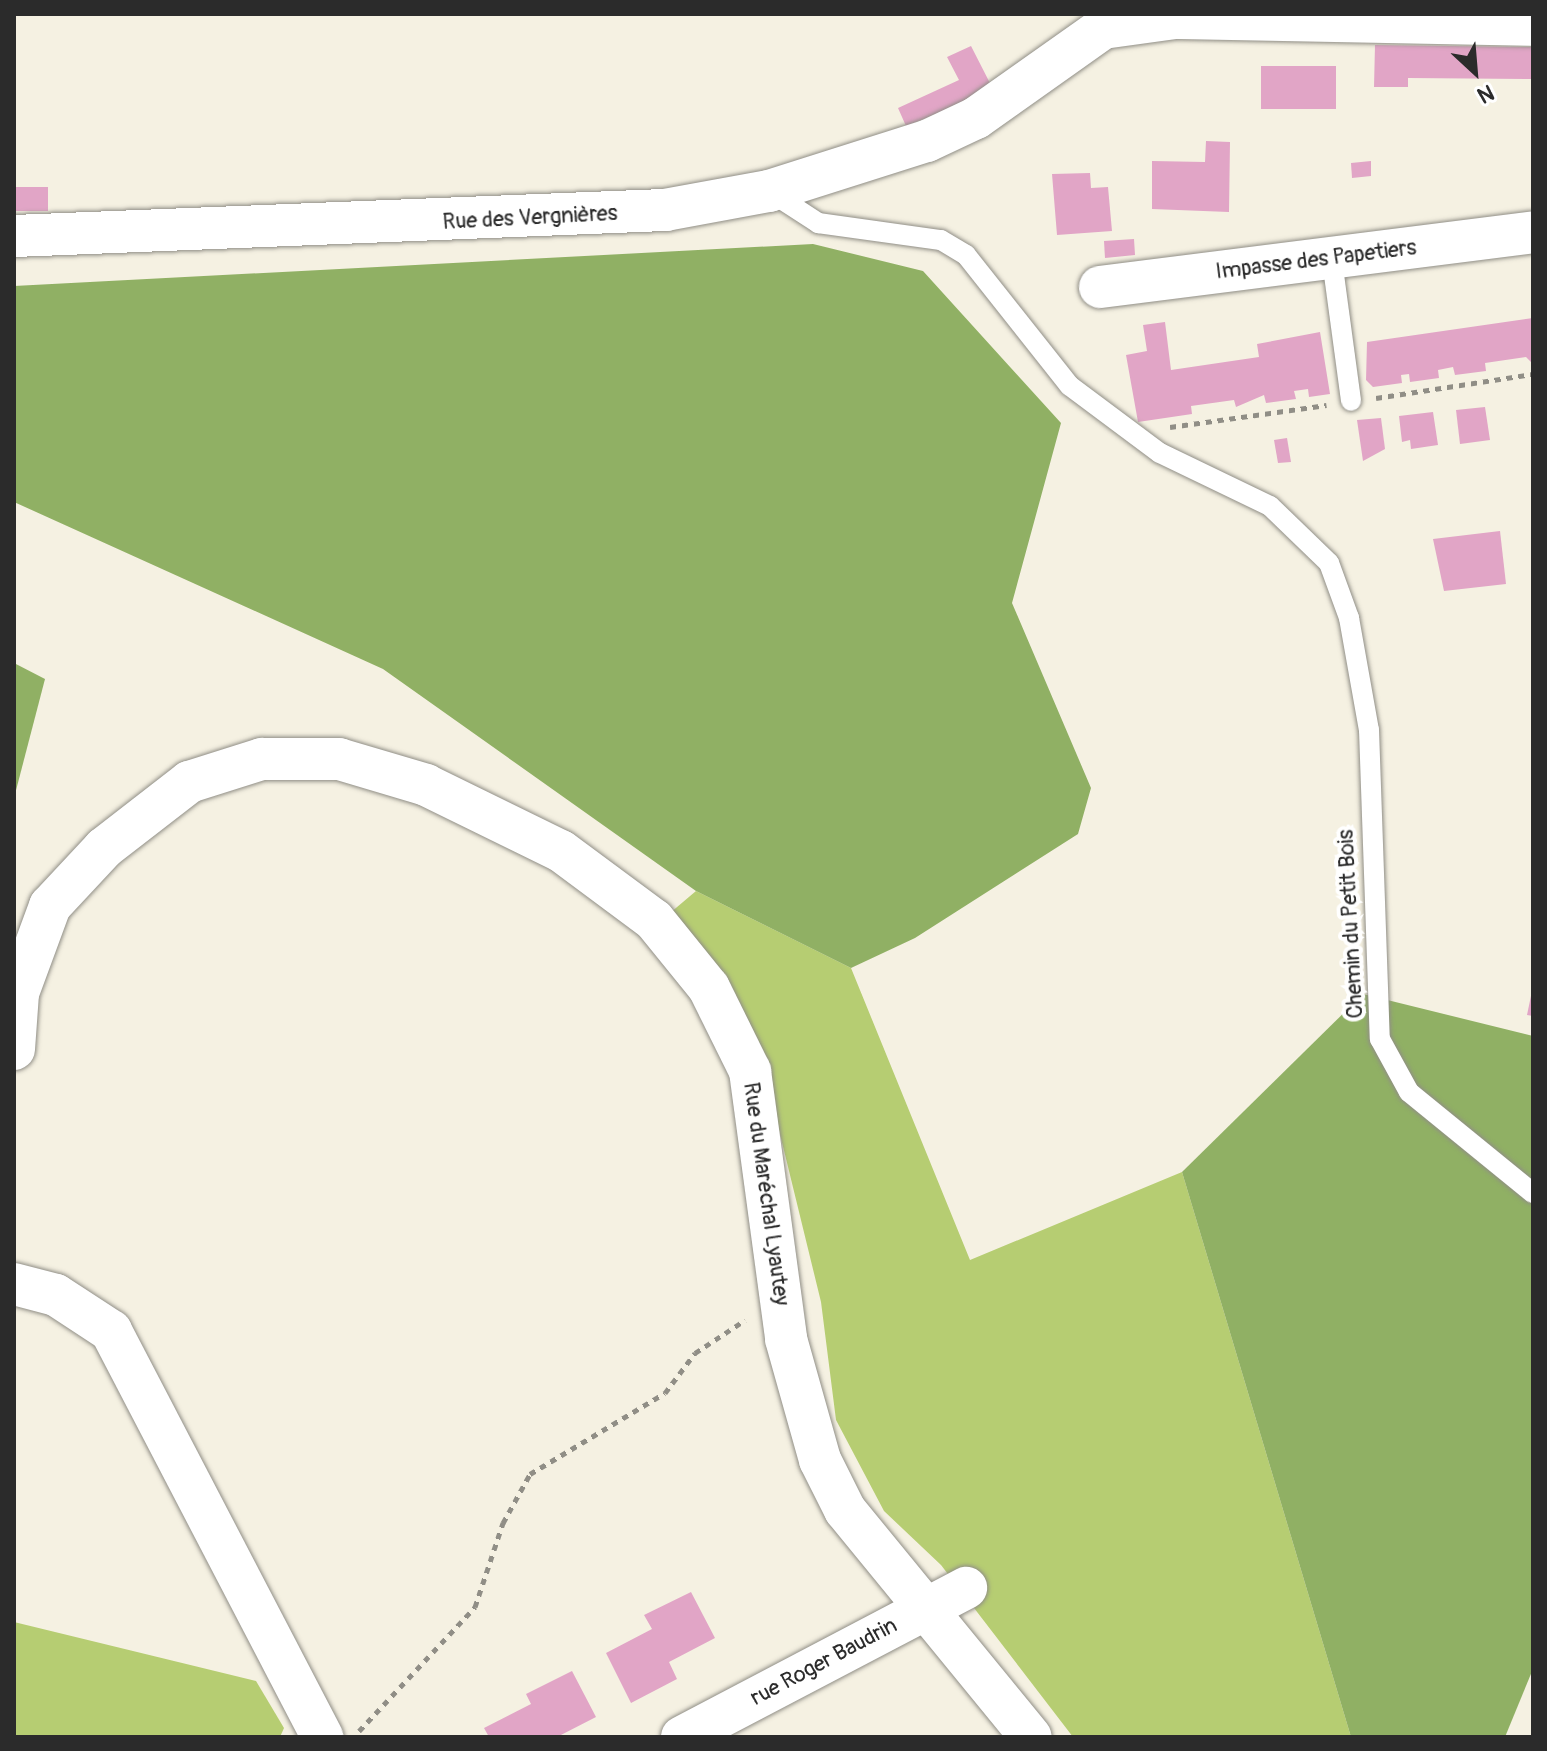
<!DOCTYPE html>
<meta charset="utf-8">
<style>
body{margin:0}
#map{position:relative;width:1547px;height:1751px;overflow:hidden;background:#f5f1e2;font-family:Pangolin,sans-serif}
div>[style]{position:absolute}
.green>*{inset:0;background:#b6cd72}
.forest>*{inset:0;background:#90b064}
.building>*{inset:0;background:#e1a5c6}
.path>*{height:5px;margin-top:-2.5px;transform-origin:0;background:repeating-linear-gradient(90deg,#908e86 0 6px,transparent 0 12px)}
.roads{filter:drop-shadow(0 0 2px #908e86) drop-shadow(0 0 2px #908e86)}
.service>*{height:20px;margin:-10px;padding:0 10px;transform-origin:10px;border-radius:10px;background:#fff}
.minor>*{height:42px;margin:-21px;padding:0 21px;transform-origin:21px;border-radius:21px;background:#fff}
span{translate:-50% -50%;white-space:nowrap;text-align:center;line-height:1.15;-webkit-text-stroke:8px #fff;paint-order:stroke}
.street-label{font-size:22px;color:#2b2b2b}
.frame{position:absolute;inset:0;border:16px solid #2b2b2b;pointer-events:none}
.north{position:absolute;left:1435px;top:32px;width:80px;height:80px;-webkit-text-stroke:6px #fff;paint-order:stroke;rotate:154deg;font-size:22px;font-weight:700;line-height:32px;text-align:center;color:#2b2b2b}
.north::after{content:'';display:block;margin:auto;width:28px;height:36px;background:#2b2b2b;clip-path:polygon(50% 0,100% 100%,50% 72%,0 100%)}
</style>
<div id="map">
<div class="green">
<i style="clip-path:polygon(696px 891px,851px 968px,970px 1260px,1182px 1172px,1351px 1737px,1073px 1737px,941px 1565px,884px 1511px,836px 1420px,821px 1302px,769px 1089px,670px 913px)"></i>
<i style="clip-path:polygon(14px 1622px,256px 1681px,284px 1728px,280px 1737px,14px 1737px)"></i>
</div>
<div class="forest">
<i style="clip-path:polygon(813px 244px,923px 271px,1061px 423px,1012px 603px,1091px 788px,1078px 834px,915px 938px,851px 968px,696px 891px,383px 669px,14px 502px,14px 286px)"></i>
<i style="clip-path:polygon(14px 663px,45px 679px,14px 798px)"></i>
<i style="clip-path:polygon(1363px 994px,1533px 1036px,1533px 1669px,1505px 1737px,1351px 1737px,1182px 1172px)"></i>
</div>
<div class="building">
<i style="clip-path:polygon(1375px 45px,1533px 47px,1533px 79px,1408px 78px,1408px 87px,1374px 87px)"></i>
<i style="clip-path:polygon(971px 46px,994px 91px,906px 126px,898px 108px,959px 80px,947px 57px)"></i>
<i style="clip-path:polygon(1261px 66px,1336px 66px,1336px 109px,1261px 109px)"></i>
<i style="clip-path:polygon(1206px 141px,1230px 142px,1229px 212px,1152px 209px,1152px 161px,1205px 162px)"></i>
<i style="clip-path:polygon(1371px 161px,1371px 176px,1352px 178px,1351px 163px)"></i>
<i style="clip-path:polygon(1090px 173px,1091px 188px,1108px 187px,1112px 231px,1057px 235px,1052px 174px)"></i>
<i style="clip-path:polygon(14px 187px,48px 187px,48px 211px,14px 211px)"></i>
<i style="clip-path:polygon(1134px 239px,1135px 255px,1105px 258px,1104px 241px)"></i>
<i style="clip-path:polygon(1533px 318px,1533px 364px,1526px 357px,1485px 363px,1486px 371px,1455px 375px,1453px 367px,1438px 370px,1439px 378px,1410px 382px,1409px 374px,1401px 375px,1402px 383px,1373px 387px,1366px 380px,1367px 342px)"></i>
<i style="clip-path:polygon(1165px 322px,1171px 370px,1259px 357px,1257px 344px,1320px 332px,1330px 394px,1309px 397px,1308px 389px,1294px 391px,1296px 399px,1266px 403px,1264px 395px,1236px 407px,1234px 400px,1191px 406px,1192px 414px,1138px 422px,1126px 355px,1147px 351px,1143px 325px)"></i>
<i style="clip-path:polygon(1485px 407px,1490px 440px,1460px 444px,1456px 410px)"></i>
<i style="clip-path:polygon(1433px 412px,1438px 445px,1411px 449px,1410px 440px,1402px 442px,1399px 416px)"></i>
<i style="clip-path:polygon(1381px 418px,1385px 449px,1363px 461px,1357px 420px)"></i>
<i style="clip-path:polygon(1287px 438px,1291px 462px,1278px 463px,1274px 440px)"></i>
<i style="clip-path:polygon(1500px 531px,1506px 584px,1444px 591px,1433px 539px)"></i>
<i style="clip-path:polygon(1532px 991px,1533px 991px,1533px 1016px,1527px 1015px)"></i>
<i style="clip-path:polygon(691px 1592px,715px 1638px,669px 1662px,677px 1679px,631px 1703px,606px 1653px,652px 1629px,644px 1615px)"></i>
<i style="clip-path:polygon(572px 1671px,596px 1717px,557px 1737px,489px 1737px,484px 1728px,531px 1704px,526px 1694px)"></i>
</div>
<div class="path">
<i style="left:1376px;top:398px;width:159px;rotate:-8.7deg"></i>
<i style="left:1170px;top:427px;width:158px;rotate:-8deg"></i>
<i style="left:359px;top:1731px;width:170px;rotate:-46.9deg"></i>
<i style="left:475px;top:1607px;width:89px;rotate:-71.6deg"></i>
<i style="left:503px;top:1523px;width:56px;rotate:-61.1deg"></i>
<i style="left:530px;top:1474px;width:157px;rotate:-31deg"></i>
<i style="left:665px;top:1393px;width:50px;rotate:-53.1deg"></i>
<i style="left:695px;top:1353px;width:60px;rotate:-33.4deg"></i>
</div>
<div class="roads">
<div class="service">
<i style="left:769px;top:191px;width:59px;rotate:33.1deg"></i>
<i style="left:818px;top:223px;width:124px;rotate:7.9deg"></i>
<i style="left:941px;top:240px;width:29px;rotate:31deg"></i>
<i style="left:966px;top:255px;width:167px;rotate:51.6deg"></i>
<i style="left:1070px;top:386px;width:112px;rotate:36.7deg"></i>
<i style="left:1160px;top:453px;width:122px;rotate:25.7deg"></i>
<i style="left:1270px;top:506px;width:82px;rotate:44deg"></i>
<i style="left:1329px;top:563px;width:59px;rotate:70deg"></i>
<i style="left:1349px;top:618px;width:114px;rotate:79.9deg"></i>
<i style="left:1369px;top:730px;width:309px;rotate:88deg"></i>
<i style="left:1380px;top:1039px;width:60px;rotate:61.3deg"></i>
<i style="left:1409px;top:1092px;width:160px;rotate:39.2deg"></i>
<i style="left:1332px;top:260px;width:142px;rotate:82.3deg"></i>
</div>
<div class="minor">
<i style="left:14px;top:236px;width:652px;rotate:-2.29deg"></i>
<i style="left:665px;top:210px;width:106px;rotate:-10.4deg"></i>
<i style="left:769px;top:191px;width:166px;rotate:-17.6deg"></i>
<i style="left:927px;top:141px;width:54px;rotate:-25.1deg"></i>
<i style="left:976px;top:118px;width:156px;rotate:-35.3deg"></i>
<i style="left:1103px;top:28px;width:73px;rotate:-7.9deg"></i>
<i style="left:1175px;top:18px;width:358px;rotate:1.1deg"></i>
<i style="left:1100px;top:287px;width:436px;rotate:-7.2deg"></i>
<i style="left:14px;top:1049px;width:56px;rotate:-85.9deg"></i>
<i style="left:18px;top:993px;width:93px;rotate:-69.8deg"></i>
<i style="left:50px;top:906px;width:79px;rotate:-47deg"></i>
<i style="left:104px;top:848px;width:108px;rotate:-37.8deg"></i>
<i style="left:189px;top:782px;width:77px;rotate:-17.5deg"></i>
<i style="left:262px;top:759px;width:77px"></i>
<i style="left:339px;top:759px;width:91px;rotate:16.6deg"></i>
<i style="left:426px;top:785px;width:150px;rotate:26.1deg"></i>
<i style="left:561px;top:851px;width:116px;rotate:36.6deg"></i>
<i style="left:654px;top:920px;width:87px;rotate:51deg"></i>
<i style="left:709px;top:988px;width:93px;rotate:63.7deg"></i>
<i style="left:750px;top:1071px;width:270px;rotate:82.3deg"></i>
<i style="left:786px;top:1339px;width:126px;rotate:74.3deg"></i>
<i style="left:820px;top:1460px;width:56px;rotate:63.4deg"></i>
<i style="left:845px;top:1510px;width:293px;rotate:50.7deg"></i>
<i style="left:14px;top:1284px;width:43px;rotate:14.7deg"></i>
<i style="left:56px;top:1295px;width:66px;rotate:33.2deg"></i>
<i style="left:111px;top:1331px;width:458px;rotate:62.5deg"></i>
<i style="left:682px;top:1737px;width:321px;rotate:-27.7deg"></i>
</div>
</div>
<div class="street-label">
<span style="left:530px;top:218px;rotate:-3deg">Rue des Vergnières</span>
<span style="left:1316px;top:260px;rotate:-7deg">Impasse des Papetiers</span>
<span style="left:1351px;top:924px;rotate:-93deg">Chemin du Petit Bois</span>
<span style="left:766px;top:1194px;rotate:82deg">Rue du Maréchal Lyautey</span>
<span style="left:824px;top:1662px;rotate:-28deg">rue Roger Baudrin</span>
</div>
<div class="frame"></div>
<div class="north">N</div>
</div>
